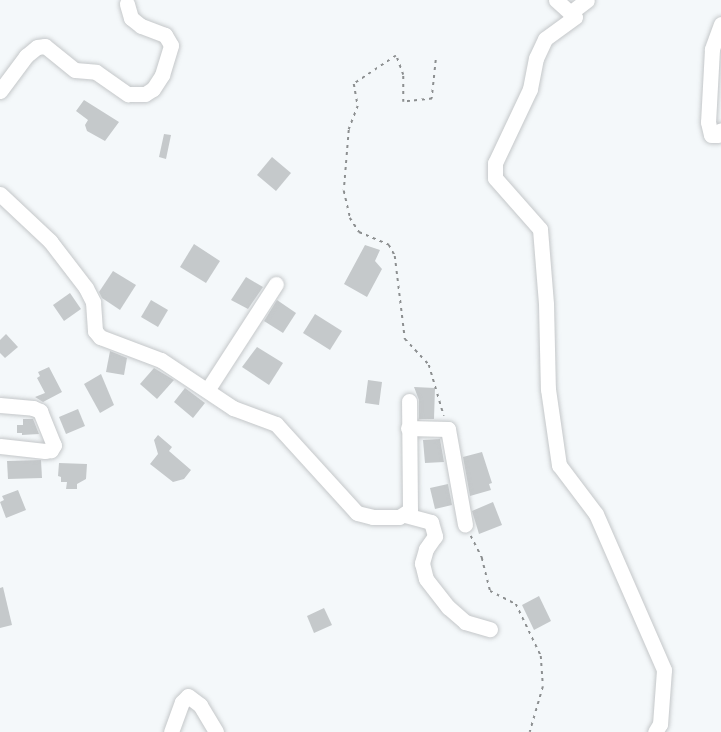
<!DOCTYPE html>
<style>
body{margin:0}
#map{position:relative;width:721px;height:732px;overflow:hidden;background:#f4f8fa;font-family:"Public Sans",sans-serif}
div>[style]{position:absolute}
.building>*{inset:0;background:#c5c9cb}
.path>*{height:1.5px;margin-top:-0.75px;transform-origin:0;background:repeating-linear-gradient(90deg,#8c8f90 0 3px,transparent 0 7.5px)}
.roads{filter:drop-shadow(0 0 2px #c4c7c9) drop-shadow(0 0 2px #c4c7c9)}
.minor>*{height:15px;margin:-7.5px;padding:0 7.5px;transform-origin:7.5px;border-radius:7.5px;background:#fff}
span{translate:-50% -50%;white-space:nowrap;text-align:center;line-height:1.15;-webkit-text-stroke:4.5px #f4f8fa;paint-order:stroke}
</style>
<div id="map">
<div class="building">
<i style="clip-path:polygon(84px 100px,119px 122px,105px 141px,87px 131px,85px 125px,88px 120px,76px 111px)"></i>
<i style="clip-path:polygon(164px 134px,171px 135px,166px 159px,159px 157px)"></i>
<i style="clip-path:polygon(272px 157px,291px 173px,276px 191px,257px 175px)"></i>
<i style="clip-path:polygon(194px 244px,220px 261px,206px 283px,180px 267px)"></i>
<i style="clip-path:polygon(365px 245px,380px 250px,375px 261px,382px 269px,367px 297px,344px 284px)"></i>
<i style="clip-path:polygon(113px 271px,136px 285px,120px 310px,102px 298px,99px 292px)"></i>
<i style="clip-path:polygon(246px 277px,263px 287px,248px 309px,231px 300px)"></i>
<i style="clip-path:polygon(70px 293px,81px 309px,64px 321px,53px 305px)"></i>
<i style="clip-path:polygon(151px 300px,168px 310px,158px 327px,141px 317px)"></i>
<i style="clip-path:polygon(277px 300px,296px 313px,283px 333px,264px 321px)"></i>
<i style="clip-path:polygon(315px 314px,342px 331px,330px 350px,303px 333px)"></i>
<i style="clip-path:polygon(6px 334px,18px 347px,5px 358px,0 353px,0 340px)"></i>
<i style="clip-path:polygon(257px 347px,283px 363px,269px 385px,242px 367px)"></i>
<i style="clip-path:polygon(110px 351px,127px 358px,124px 375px,106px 372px)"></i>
<i style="clip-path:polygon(49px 367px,62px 392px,43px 402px,35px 397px,45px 393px,37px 378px,40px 376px,38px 372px)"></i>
<i style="clip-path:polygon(154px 368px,174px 380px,157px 399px,140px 384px)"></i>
<i style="clip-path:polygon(101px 374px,114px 405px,100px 413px,84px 384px)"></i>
<i style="clip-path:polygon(368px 380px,382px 382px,379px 405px,365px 403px)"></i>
<i style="clip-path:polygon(414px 387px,435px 388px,434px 419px,419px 419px,419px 400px)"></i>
<i style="clip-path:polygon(185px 388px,205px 403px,193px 418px,174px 402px)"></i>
<i style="clip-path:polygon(78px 409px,85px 426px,66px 434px,59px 417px)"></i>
<i style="clip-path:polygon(23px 419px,33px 419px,39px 434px,22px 435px,22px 433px,17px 433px,17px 425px,23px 425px)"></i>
<i style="clip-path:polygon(158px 435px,172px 447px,169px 451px,191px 470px,184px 479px,173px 482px,150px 464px,158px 454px,154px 440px)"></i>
<i style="clip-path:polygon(440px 439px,444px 462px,425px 463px,423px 440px)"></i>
<i style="clip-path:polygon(482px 452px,492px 483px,489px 484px,491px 490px,470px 496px,463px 457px)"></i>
<i style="clip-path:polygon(41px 460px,42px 478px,8px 479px,7px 461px)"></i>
<i style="clip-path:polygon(59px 463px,87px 464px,86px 479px,77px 484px,77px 489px,66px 489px,67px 482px,61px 482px,61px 477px,58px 476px)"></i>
<i style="clip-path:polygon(448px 484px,452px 505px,435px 509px,430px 488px)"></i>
<i style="clip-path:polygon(18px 490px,26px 510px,6px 518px,0 502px,4px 500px,2px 496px)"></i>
<i style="clip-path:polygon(493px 502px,502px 525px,479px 534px,472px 511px)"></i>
<i style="clip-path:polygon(3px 587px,12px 625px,0 628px,0 588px)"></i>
<i style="clip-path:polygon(539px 596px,551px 621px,534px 630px,522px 605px)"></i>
<i style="clip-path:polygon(324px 608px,332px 625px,314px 633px,307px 616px)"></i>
</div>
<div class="path">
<i style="left:436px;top:60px;width:39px;rotate:96deg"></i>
<i style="left:432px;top:99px;width:29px;rotate:174deg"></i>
<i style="left:403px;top:102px;width:27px;rotate:-90deg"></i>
<i style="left:403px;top:75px;width:20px;rotate:-110deg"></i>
<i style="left:396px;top:56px;width:50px;rotate:146.3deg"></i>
<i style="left:354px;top:84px;width:22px;rotate:80deg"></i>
<i style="left:358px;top:106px;width:26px;rotate:111deg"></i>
<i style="left:349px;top:130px;width:61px;rotate:94.7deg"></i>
<i style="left:344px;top:191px;width:28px;rotate:77deg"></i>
<i style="left:350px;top:218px;width:17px;rotate:57deg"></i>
<i style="left:359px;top:232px;width:33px;rotate:23deg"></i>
<i style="left:389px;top:245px;width:13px;rotate:61deg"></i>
<i style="left:395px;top:256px;width:84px;rotate:83.1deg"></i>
<i style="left:405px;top:339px;width:35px;rotate:47deg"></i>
<i style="left:429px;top:365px;width:53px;rotate:73.6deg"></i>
<i style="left:471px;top:536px;width:25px;rotate:63deg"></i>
<i style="left:482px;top:558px;width:34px;rotate:76deg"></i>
<i style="left:490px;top:591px;width:29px;rotate:27deg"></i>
<i style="left:516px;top:604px;width:58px;rotate:64.3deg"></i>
<i style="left:541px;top:656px;width:31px;rotate:86deg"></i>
<i style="left:543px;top:687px;width:47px;rotate:106.1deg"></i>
</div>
<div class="roads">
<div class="minor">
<i style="left:556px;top:0;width:25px;rotate:42deg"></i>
<i style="left:575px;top:17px;width:37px;rotate:144deg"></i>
<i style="left:545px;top:39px;width:21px;rotate:115deg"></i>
<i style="left:536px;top:58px;width:32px;rotate:101deg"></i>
<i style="left:530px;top:89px;width:82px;rotate:115.3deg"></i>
<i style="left:495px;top:163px;width:15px;rotate:90deg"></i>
<i style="left:495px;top:178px;width:68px;rotate:48.6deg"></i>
<i style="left:540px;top:229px;width:75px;rotate:85.4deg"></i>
<i style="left:546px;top:304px;width:85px;rotate:88.7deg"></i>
<i style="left:548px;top:389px;width:77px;rotate:81.8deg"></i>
<i style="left:559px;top:465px;width:61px;rotate:52.9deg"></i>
<i style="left:596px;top:514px;width:170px;rotate:66.4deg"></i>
<i style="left:664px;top:670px;width:54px;rotate:94.2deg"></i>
<i style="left:660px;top:724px;width:9px;rotate:122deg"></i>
<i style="left:570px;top:13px;width:21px;rotate:-37deg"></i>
<i style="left:721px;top:24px;width:27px;rotate:110deg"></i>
<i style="left:712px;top:49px;width:73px;rotate:93.1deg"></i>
<i style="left:708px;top:122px;width:13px;rotate:77deg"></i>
<i style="left:711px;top:135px;width:6px"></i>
<i style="left:717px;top:135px;width:6px;rotate:-51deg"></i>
<i style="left:0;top:91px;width:44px;rotate:-53.4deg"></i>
<i style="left:26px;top:56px;width:14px;rotate:-39deg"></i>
<i style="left:37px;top:47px;width:8px;rotate:-7deg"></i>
<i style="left:45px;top:46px;width:38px;rotate:39deg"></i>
<i style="left:75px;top:70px;width:21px;rotate:5deg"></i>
<i style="left:96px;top:72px;width:39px;rotate:35deg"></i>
<i style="left:128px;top:94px;width:17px"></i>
<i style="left:145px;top:94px;width:9px;rotate:-32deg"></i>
<i style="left:153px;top:89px;width:17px;rotate:-57deg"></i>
<i style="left:162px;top:75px;width:31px;rotate:-73deg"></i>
<i style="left:171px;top:45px;width:12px;rotate:-121deg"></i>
<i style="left:165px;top:35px;width:26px;rotate:-159deg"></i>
<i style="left:141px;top:26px;width:13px;rotate:-141deg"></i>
<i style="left:131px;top:18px;width:15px;rotate:-106deg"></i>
<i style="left:0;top:194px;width:69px;rotate:43.2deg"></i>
<i style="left:50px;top:241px;width:59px;rotate:52.5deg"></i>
<i style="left:86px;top:288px;width:16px;rotate:63deg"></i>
<i style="left:93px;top:302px;width:29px;rotate:86deg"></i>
<i style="left:95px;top:331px;width:8px;rotate:50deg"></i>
<i style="left:100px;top:337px;width:65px;rotate:20.7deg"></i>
<i style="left:161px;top:360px;width:87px;rotate:33.7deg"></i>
<i style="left:233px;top:408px;width:46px;rotate:20.4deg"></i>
<i style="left:276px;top:424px;width:120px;rotate:47.7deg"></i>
<i style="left:357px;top:513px;width:16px;rotate:14deg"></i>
<i style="left:373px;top:517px;width:26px"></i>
<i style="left:399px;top:517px;width:13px;rotate:-32deg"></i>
<i style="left:410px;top:510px;width:109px;rotate:-90.5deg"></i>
<i style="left:208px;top:389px;width:125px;rotate:-57.1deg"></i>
<i style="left:0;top:405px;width:33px;rotate:5deg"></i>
<i style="left:33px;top:408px;width:8px;rotate:23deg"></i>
<i style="left:40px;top:411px;width:37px;rotate:68deg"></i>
<i style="left:54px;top:445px;width:6px;rotate:121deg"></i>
<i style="left:51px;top:450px;width:6px;rotate:171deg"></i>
<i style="left:45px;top:451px;width:45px;rotate:-173.7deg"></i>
<i style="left:408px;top:428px;width:40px;rotate:1.4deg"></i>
<i style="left:448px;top:429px;width:97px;rotate:79.9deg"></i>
<i style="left:405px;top:515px;width:27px;rotate:15deg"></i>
<i style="left:431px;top:522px;width:15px;rotate:74deg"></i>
<i style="left:435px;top:536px;width:16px;rotate:125deg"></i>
<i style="left:426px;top:549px;width:15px;rotate:106deg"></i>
<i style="left:422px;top:563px;width:16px;rotate:76deg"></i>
<i style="left:426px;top:579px;width:36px;rotate:52deg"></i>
<i style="left:448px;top:607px;width:23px;rotate:41deg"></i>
<i style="left:465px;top:622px;width:26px;rotate:16deg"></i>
<i style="left:171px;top:732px;width:32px;rotate:-70deg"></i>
<i style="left:182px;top:702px;width:8px;rotate:-45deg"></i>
<i style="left:188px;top:696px;width:15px;rotate:37deg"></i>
<i style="left:200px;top:705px;width:31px;rotate:59deg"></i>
</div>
</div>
</div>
